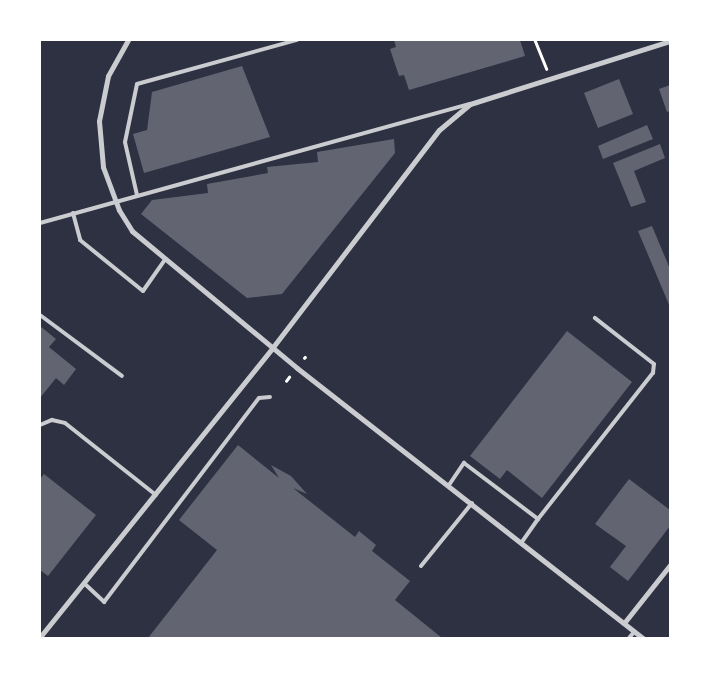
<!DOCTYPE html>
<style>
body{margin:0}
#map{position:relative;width:710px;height:678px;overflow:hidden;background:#2d3142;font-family:"Space Grotesk",sans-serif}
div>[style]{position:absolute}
.building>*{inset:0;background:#626471}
.path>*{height:2.5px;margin:-1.25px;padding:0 1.25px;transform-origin:1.25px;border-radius:1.25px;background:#fff}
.service>*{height:4px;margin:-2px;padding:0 2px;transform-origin:2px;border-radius:2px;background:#caccd0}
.minor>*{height:5px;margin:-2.5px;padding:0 2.5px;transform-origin:2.5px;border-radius:2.5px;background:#caccd0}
span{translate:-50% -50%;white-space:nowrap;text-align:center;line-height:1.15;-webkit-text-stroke:4px #fff;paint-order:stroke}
.frame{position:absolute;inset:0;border:41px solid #fff;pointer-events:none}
</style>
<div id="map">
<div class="building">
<i style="clip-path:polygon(394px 40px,520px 40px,525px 56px,409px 90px,404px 75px,399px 76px,390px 49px,396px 47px)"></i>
<i style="clip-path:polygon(242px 66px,270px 137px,144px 173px,133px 134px,147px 130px,152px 92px)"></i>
<i style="clip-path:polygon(619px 79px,633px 114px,598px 128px,584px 93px)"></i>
<i style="clip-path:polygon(670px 85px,670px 111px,667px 112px,659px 89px)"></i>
<i style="clip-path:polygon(647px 125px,653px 139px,603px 159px,598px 146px)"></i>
<i style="clip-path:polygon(394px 139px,395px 153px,282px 294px,247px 298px,141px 214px,152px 200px,208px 193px,207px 184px,268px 173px,267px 167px,318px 162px,317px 152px)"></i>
<i style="clip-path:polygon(660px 144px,665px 158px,634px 171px,646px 202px,631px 207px,613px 163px)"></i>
<i style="clip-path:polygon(652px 226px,670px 269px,670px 307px,638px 231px)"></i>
<i style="clip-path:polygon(40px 326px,56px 339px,49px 347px,76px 369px,64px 385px,56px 378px,40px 398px)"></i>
<i style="clip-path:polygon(567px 331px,632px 382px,542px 498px,507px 470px,500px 479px,470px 456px)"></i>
<i style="clip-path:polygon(238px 445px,279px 478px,271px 465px,291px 476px,307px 494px,293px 488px,355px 537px,359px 531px,376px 545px,372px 551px,410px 581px,395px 600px,442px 638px,148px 638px,217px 550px,179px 520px)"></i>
<i style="clip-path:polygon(44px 474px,96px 515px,48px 576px,40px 570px,40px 479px)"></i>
<i style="clip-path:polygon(629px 479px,670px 510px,670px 526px,628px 581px,610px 567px,626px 546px,595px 524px)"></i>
</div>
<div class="path">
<i style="left:535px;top:40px;width:31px;rotate:68deg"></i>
<i style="left:304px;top:358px;width:1px;rotate:-45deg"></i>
<i style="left:286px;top:381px;width:5px;rotate:-53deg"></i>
</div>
<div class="service">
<i style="left:137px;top:195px;width:54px;rotate:-102.8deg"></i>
<i style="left:125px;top:142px;width:59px;rotate:-78.3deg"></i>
<i style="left:137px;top:84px;width:166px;rotate:-15.4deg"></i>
<i style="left:73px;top:213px;width:28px;rotate:75deg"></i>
<i style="left:80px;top:240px;width:81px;rotate:39deg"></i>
<i style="left:143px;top:291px;width:38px;rotate:-55deg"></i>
<i style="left:40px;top:223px;width:445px;rotate:-15.5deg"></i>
<i style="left:40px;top:315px;width:102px;rotate:36.6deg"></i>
<i style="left:40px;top:425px;width:13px;rotate:-23deg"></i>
<i style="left:52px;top:420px;width:13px;rotate:13deg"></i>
<i style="left:65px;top:423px;width:116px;rotate:38.4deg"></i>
<i style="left:449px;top:485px;width:27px;rotate:-56deg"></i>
<i style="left:464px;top:463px;width:93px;rotate:37.1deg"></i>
<i style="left:538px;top:519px;width:28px;rotate:125deg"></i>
<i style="left:538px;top:519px;width:186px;rotate:-51.8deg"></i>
<i style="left:653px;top:373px;width:9px;rotate:-84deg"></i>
<i style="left:654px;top:364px;width:75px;rotate:-142.1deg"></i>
<i style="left:421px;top:566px;width:81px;rotate:-51deg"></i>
<i style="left:86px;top:585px;width:25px;rotate:43deg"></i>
<i style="left:104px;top:602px;width:256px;rotate:-52.8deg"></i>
<i style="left:259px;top:398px;width:11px;rotate:-5deg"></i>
<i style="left:629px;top:638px;width:8px;rotate:-50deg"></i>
</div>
<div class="minor">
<i style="left:128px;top:40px;width:41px;rotate:119.1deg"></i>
<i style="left:108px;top:76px;width:46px;rotate:101.3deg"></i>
<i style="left:99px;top:121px;width:46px;rotate:85deg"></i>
<i style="left:103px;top:167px;width:46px;rotate:69.6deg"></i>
<i style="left:119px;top:210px;width:25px;rotate:58deg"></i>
<i style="left:132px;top:231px;width:214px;rotate:39.7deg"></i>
<i style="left:297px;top:368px;width:439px;rotate:38deg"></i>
<i style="left:624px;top:623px;width:74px;rotate:-51.6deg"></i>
<i style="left:40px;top:637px;width:372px;rotate:-51.2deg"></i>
<i style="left:273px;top:347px;width:273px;rotate:-52.6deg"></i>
<i style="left:439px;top:130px;width:40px;rotate:-40deg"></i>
<i style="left:470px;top:104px;width:210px;rotate:-17.5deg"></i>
</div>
<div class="frame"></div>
</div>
